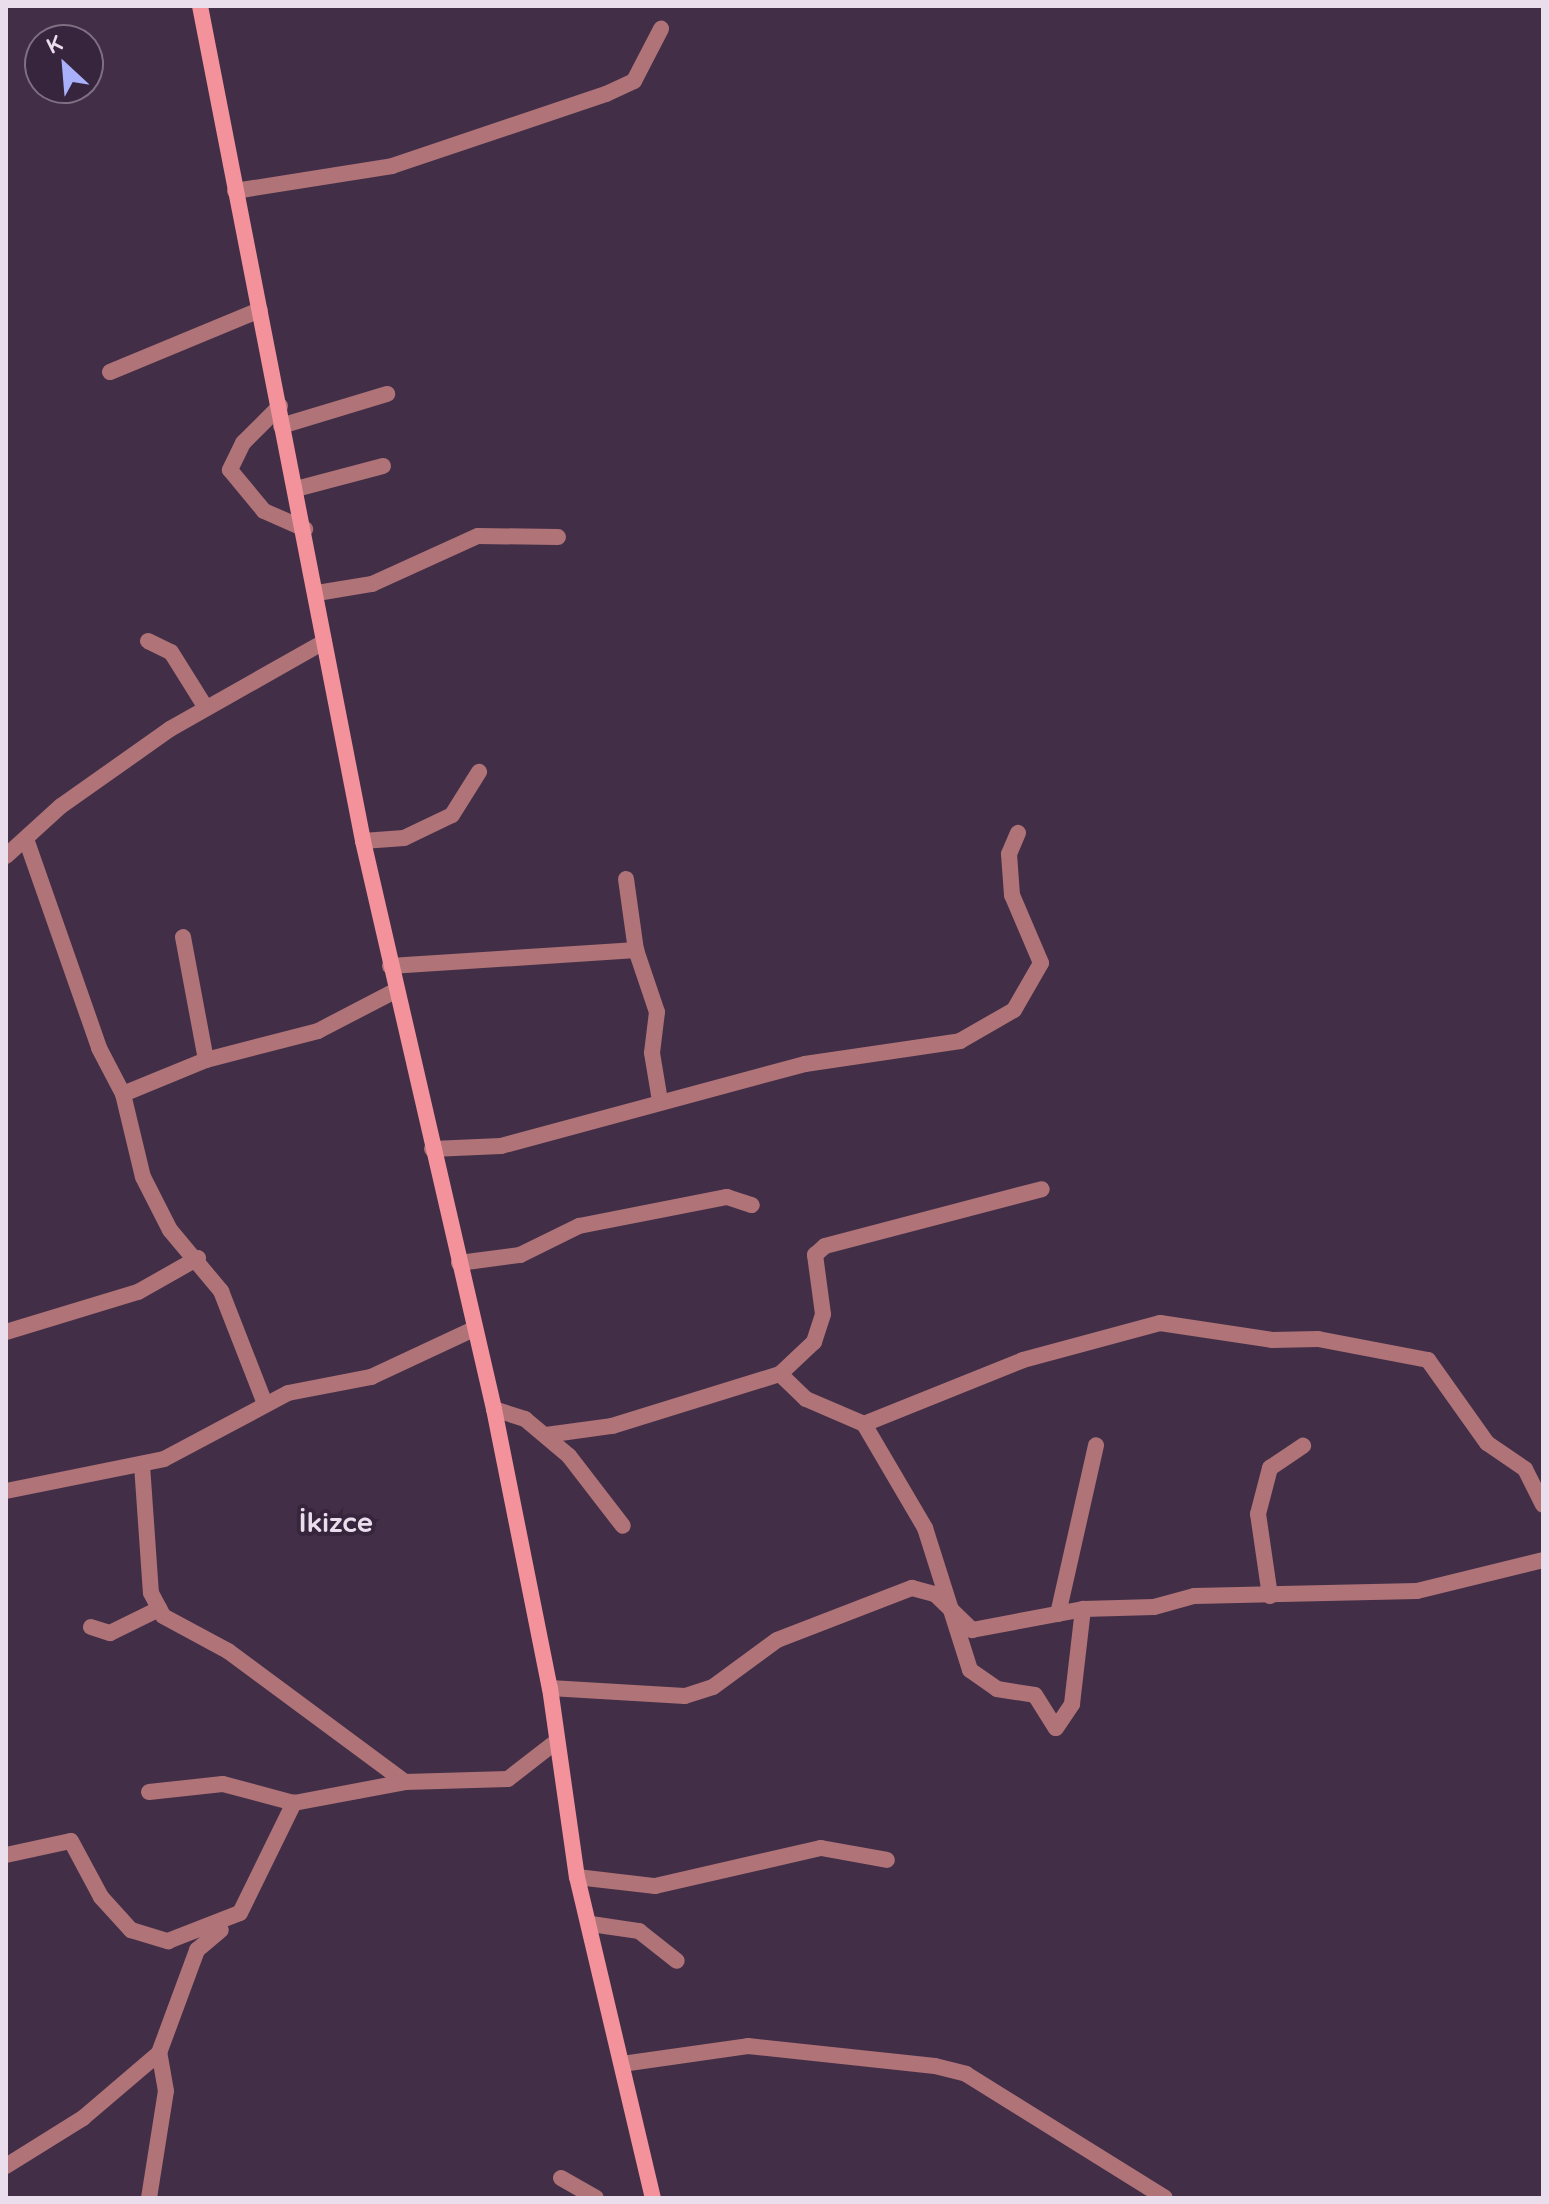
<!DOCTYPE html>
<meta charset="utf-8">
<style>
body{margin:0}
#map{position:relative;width:1549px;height:2204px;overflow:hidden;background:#422f47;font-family:Quicksand,sans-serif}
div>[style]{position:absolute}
.street>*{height:16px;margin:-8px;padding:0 8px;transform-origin:8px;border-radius:8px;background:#b07378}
.secondary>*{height:16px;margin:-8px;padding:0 8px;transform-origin:8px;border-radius:8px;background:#f4929c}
span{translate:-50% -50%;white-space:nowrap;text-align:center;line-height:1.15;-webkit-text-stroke:8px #37253d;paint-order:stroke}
.quarter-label{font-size:28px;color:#eadeed;font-weight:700}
.frame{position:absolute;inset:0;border:8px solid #eadeed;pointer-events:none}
.north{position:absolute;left:24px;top:24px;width:80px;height:80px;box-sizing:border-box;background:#37253d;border:2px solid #7f6f83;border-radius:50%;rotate:334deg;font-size:22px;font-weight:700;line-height:32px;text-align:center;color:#eadeed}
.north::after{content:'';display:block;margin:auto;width:28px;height:36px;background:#a9b0fc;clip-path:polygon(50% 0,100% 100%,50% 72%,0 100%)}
</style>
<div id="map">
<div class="street">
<i style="left:235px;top:191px;width:159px;rotate:-9deg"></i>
<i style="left:392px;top:166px;width:226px;rotate:-18.6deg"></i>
<i style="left:606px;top:94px;width:31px;rotate:-25deg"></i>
<i style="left:634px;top:81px;width:59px;rotate:-62.6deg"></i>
<i style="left:110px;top:372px;width:162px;rotate:-22.5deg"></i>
<i style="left:280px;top:406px;width:52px;rotate:135deg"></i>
<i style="left:243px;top:443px;width:30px;rotate:116deg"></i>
<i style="left:230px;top:470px;width:53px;rotate:50.3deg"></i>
<i style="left:264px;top:511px;width:45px;rotate:23.7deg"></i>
<i style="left:281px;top:426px;width:111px;rotate:-16.8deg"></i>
<i style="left:296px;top:489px;width:90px;rotate:-14.8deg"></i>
<i style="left:317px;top:593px;width:56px;rotate:-9.3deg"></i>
<i style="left:372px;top:584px;width:116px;rotate:-24.4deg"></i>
<i style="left:478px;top:536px;width:80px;rotate:0.7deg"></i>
<i style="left:148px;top:641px;width:25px;rotate:26deg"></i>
<i style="left:171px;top:652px;width:66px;rotate:58deg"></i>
<i style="left:26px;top:839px;width:221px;rotate:70.7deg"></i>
<i style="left:99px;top:1048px;width:52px;rotate:62.4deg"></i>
<i style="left:123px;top:1094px;width:85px;rotate:76.5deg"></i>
<i style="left:143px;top:1177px;width:59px;rotate:63deg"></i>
<i style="left:170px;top:1230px;width:80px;rotate:50.1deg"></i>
<i style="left:221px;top:1291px;width:121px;rotate:68.7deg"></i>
<i style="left:363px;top:841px;width:41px;rotate:-4.2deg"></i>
<i style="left:404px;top:838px;width:53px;rotate:-25.6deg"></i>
<i style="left:452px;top:815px;width:51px;rotate:-57.9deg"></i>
<i style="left:6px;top:856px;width:74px;rotate:-42.3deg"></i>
<i style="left:61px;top:806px;width:133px;rotate:-35.2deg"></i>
<i style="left:170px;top:729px;width:177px;rotate:-29.5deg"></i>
<i style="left:626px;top:879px;width:72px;rotate:82deg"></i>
<i style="left:636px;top:950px;width:65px;rotate:71.3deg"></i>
<i style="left:657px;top:1012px;width:41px;rotate:97deg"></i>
<i style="left:652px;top:1053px;width:49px;rotate:80.5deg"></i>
<i style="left:183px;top:937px;width:125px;rotate:79.4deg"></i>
<i style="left:390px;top:966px;width:247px;rotate:-3.7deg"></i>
<i style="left:123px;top:1094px;width:90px;rotate:-22.3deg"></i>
<i style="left:206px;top:1060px;width:116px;rotate:-14.5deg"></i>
<i style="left:318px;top:1031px;width:87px;rotate:-27.5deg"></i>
<i style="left:432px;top:1149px;width:69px;rotate:-2.5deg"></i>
<i style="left:501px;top:1146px;width:315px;rotate:-15.1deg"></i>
<i style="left:805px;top:1064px;width:157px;rotate:-8.4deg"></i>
<i style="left:960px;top:1041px;width:62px;rotate:-29.9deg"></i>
<i style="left:1014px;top:1010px;width:54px;rotate:-60.1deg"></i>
<i style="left:1041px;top:963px;width:74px;rotate:-113.1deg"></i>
<i style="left:1012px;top:895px;width:41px;rotate:-94.2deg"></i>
<i style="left:1009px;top:854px;width:23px;rotate:-67deg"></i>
<i style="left:459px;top:1263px;width:62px;rotate:-7.5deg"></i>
<i style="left:520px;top:1255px;width:66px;rotate:-26.2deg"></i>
<i style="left:579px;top:1226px;width:151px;rotate:-11.1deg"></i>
<i style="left:727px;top:1197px;width:26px;rotate:18deg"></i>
<i style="left:6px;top:1332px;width:138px;rotate:-16.9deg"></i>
<i style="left:138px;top:1292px;width:69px;rotate:-29.5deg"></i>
<i style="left:780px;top:1374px;width:36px;rotate:44deg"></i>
<i style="left:806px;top:1399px;width:63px;rotate:23.3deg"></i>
<i style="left:864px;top:1424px;width:121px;rotate:59.6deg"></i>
<i style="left:925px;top:1528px;width:149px;rotate:72.4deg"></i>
<i style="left:970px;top:1670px;width:33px;rotate:35deg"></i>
<i style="left:997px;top:1689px;width:38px;rotate:9deg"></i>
<i style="left:1035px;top:1695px;width:39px;rotate:58deg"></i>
<i style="left:1056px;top:1728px;width:29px;rotate:-56deg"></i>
<i style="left:1072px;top:1704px;width:96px;rotate:-83.4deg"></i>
<i style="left:494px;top:1409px;width:33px;rotate:18deg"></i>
<i style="left:525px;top:1419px;width:57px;rotate:40.1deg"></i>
<i style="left:569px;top:1456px;width:88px;rotate:52.4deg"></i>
<i style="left:864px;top:1424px;width:171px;rotate:-21.9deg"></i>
<i style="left:1023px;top:1360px;width:142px;rotate:-15.1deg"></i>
<i style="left:1160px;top:1323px;width:113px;rotate:8.6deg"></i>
<i style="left:1272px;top:1340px;width:46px;rotate:-1.2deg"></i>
<i style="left:1318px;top:1339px;width:112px;rotate:10.8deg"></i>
<i style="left:1428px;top:1360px;width:102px;rotate:54.6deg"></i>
<i style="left:1487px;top:1443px;width:46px;rotate:34.4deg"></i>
<i style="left:1525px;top:1469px;width:40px;rotate:63.4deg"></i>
<i style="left:546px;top:1435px;width:67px;rotate:-7.8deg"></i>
<i style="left:612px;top:1426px;width:176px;rotate:-17.2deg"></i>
<i style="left:780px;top:1374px;width:47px;rotate:-43.3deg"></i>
<i style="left:814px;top:1342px;width:29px;rotate:-72deg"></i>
<i style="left:823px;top:1314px;width:60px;rotate:-97.7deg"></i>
<i style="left:815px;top:1255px;width:13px;rotate:-42deg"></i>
<i style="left:825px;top:1246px;width:224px;rotate:-14.7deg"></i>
<i style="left:142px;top:1465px;width:128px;rotate:86deg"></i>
<i style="left:151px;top:1593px;width:26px;rotate:62deg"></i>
<i style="left:163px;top:1616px;width:74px;rotate:28.3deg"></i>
<i style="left:228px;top:1651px;width:220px;rotate:36.5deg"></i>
<i style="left:6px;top:1491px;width:161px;rotate:-11.4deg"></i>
<i style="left:164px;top:1459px;width:140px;rotate:-28deg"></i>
<i style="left:288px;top:1393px;width:85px;rotate:-10.9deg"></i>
<i style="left:371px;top:1377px;width:114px;rotate:-25deg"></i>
<i style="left:1270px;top:1596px;width:83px;rotate:-98.3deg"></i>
<i style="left:1258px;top:1514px;width:48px;rotate:-75.4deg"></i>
<i style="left:1270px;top:1468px;width:40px;rotate:-34deg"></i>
<i style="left:1058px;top:1614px;width:173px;rotate:-77.3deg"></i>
<i style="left:91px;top:1627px;width:20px;rotate:18deg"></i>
<i style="left:110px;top:1633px;width:55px;rotate:-26.1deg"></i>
<i style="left:550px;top:1688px;width:135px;rotate:3.4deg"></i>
<i style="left:685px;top:1696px;width:29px;rotate:-18deg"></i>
<i style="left:713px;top:1687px;width:79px;rotate:-36.3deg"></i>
<i style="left:777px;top:1640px;width:145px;rotate:-21.1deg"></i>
<i style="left:912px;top:1588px;width:24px;rotate:15deg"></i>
<i style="left:935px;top:1594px;width:52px;rotate:44.2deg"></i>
<i style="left:972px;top:1630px;width:113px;rotate:-10.7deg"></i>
<i style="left:1083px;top:1609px;width:71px;rotate:-1.6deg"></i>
<i style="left:1154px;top:1607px;width:41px;rotate:-15.4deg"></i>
<i style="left:1194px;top:1596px;width:223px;rotate:-1.3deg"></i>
<i style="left:1417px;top:1591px;width:130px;rotate:-13.8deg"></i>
<i style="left:149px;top:1792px;width:74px;rotate:-6.2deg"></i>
<i style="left:223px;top:1784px;width:73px;rotate:15deg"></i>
<i style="left:6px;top:1855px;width:66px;rotate:-12.2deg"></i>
<i style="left:71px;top:1841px;width:64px;rotate:61.8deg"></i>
<i style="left:101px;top:1897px;width:45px;rotate:47.7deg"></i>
<i style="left:131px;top:1930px;width:39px;rotate:17deg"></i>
<i style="left:168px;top:1941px;width:77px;rotate:-21.3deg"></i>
<i style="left:240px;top:1913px;width:123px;rotate:-63.9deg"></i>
<i style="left:294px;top:1803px;width:113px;rotate:-10.7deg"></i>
<i style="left:405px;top:1782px;width:103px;rotate:-1.7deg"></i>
<i style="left:508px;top:1779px;width:57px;rotate:-37.9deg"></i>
<i style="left:577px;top:1877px;width:79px;rotate:6.6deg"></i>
<i style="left:655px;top:1886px;width:170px;rotate:-12.9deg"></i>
<i style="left:821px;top:1848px;width:67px;rotate:10.3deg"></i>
<i style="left:591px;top:1924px;width:49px;rotate:8.3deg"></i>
<i style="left:639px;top:1931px;width:48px;rotate:38.3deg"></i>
<i style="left:622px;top:2064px;width:127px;rotate:-8.1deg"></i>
<i style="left:748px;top:2046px;width:188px;rotate:6.1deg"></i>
<i style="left:935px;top:2066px;width:32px;rotate:14deg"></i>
<i style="left:966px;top:2074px;width:234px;rotate:31.9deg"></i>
<i style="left:6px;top:2166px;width:91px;rotate:-31.9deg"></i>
<i style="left:83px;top:2118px;width:100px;rotate:-40.5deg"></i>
<i style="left:159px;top:2053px;width:110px;rotate:-69.7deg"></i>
<i style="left:197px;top:1950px;width:31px;rotate:-40deg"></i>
<i style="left:561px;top:2178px;width:40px;rotate:29.7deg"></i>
<i style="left:149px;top:2198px;width:108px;rotate:-81deg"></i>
<i style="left:166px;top:2091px;width:39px;rotate:-100deg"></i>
</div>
<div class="secondary">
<i style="left:200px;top:6px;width:851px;rotate:78.95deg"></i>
<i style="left:363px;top:841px;width:583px;rotate:77.01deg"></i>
<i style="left:494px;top:1409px;width:285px;rotate:78.7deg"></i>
<i style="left:550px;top:1688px;width:191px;rotate:81.9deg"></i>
<i style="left:577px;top:1877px;width:330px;rotate:76.7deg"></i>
</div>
<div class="quarter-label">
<span style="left:336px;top:1522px">İkizce</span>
</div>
<div class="frame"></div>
<div class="north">K</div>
</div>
